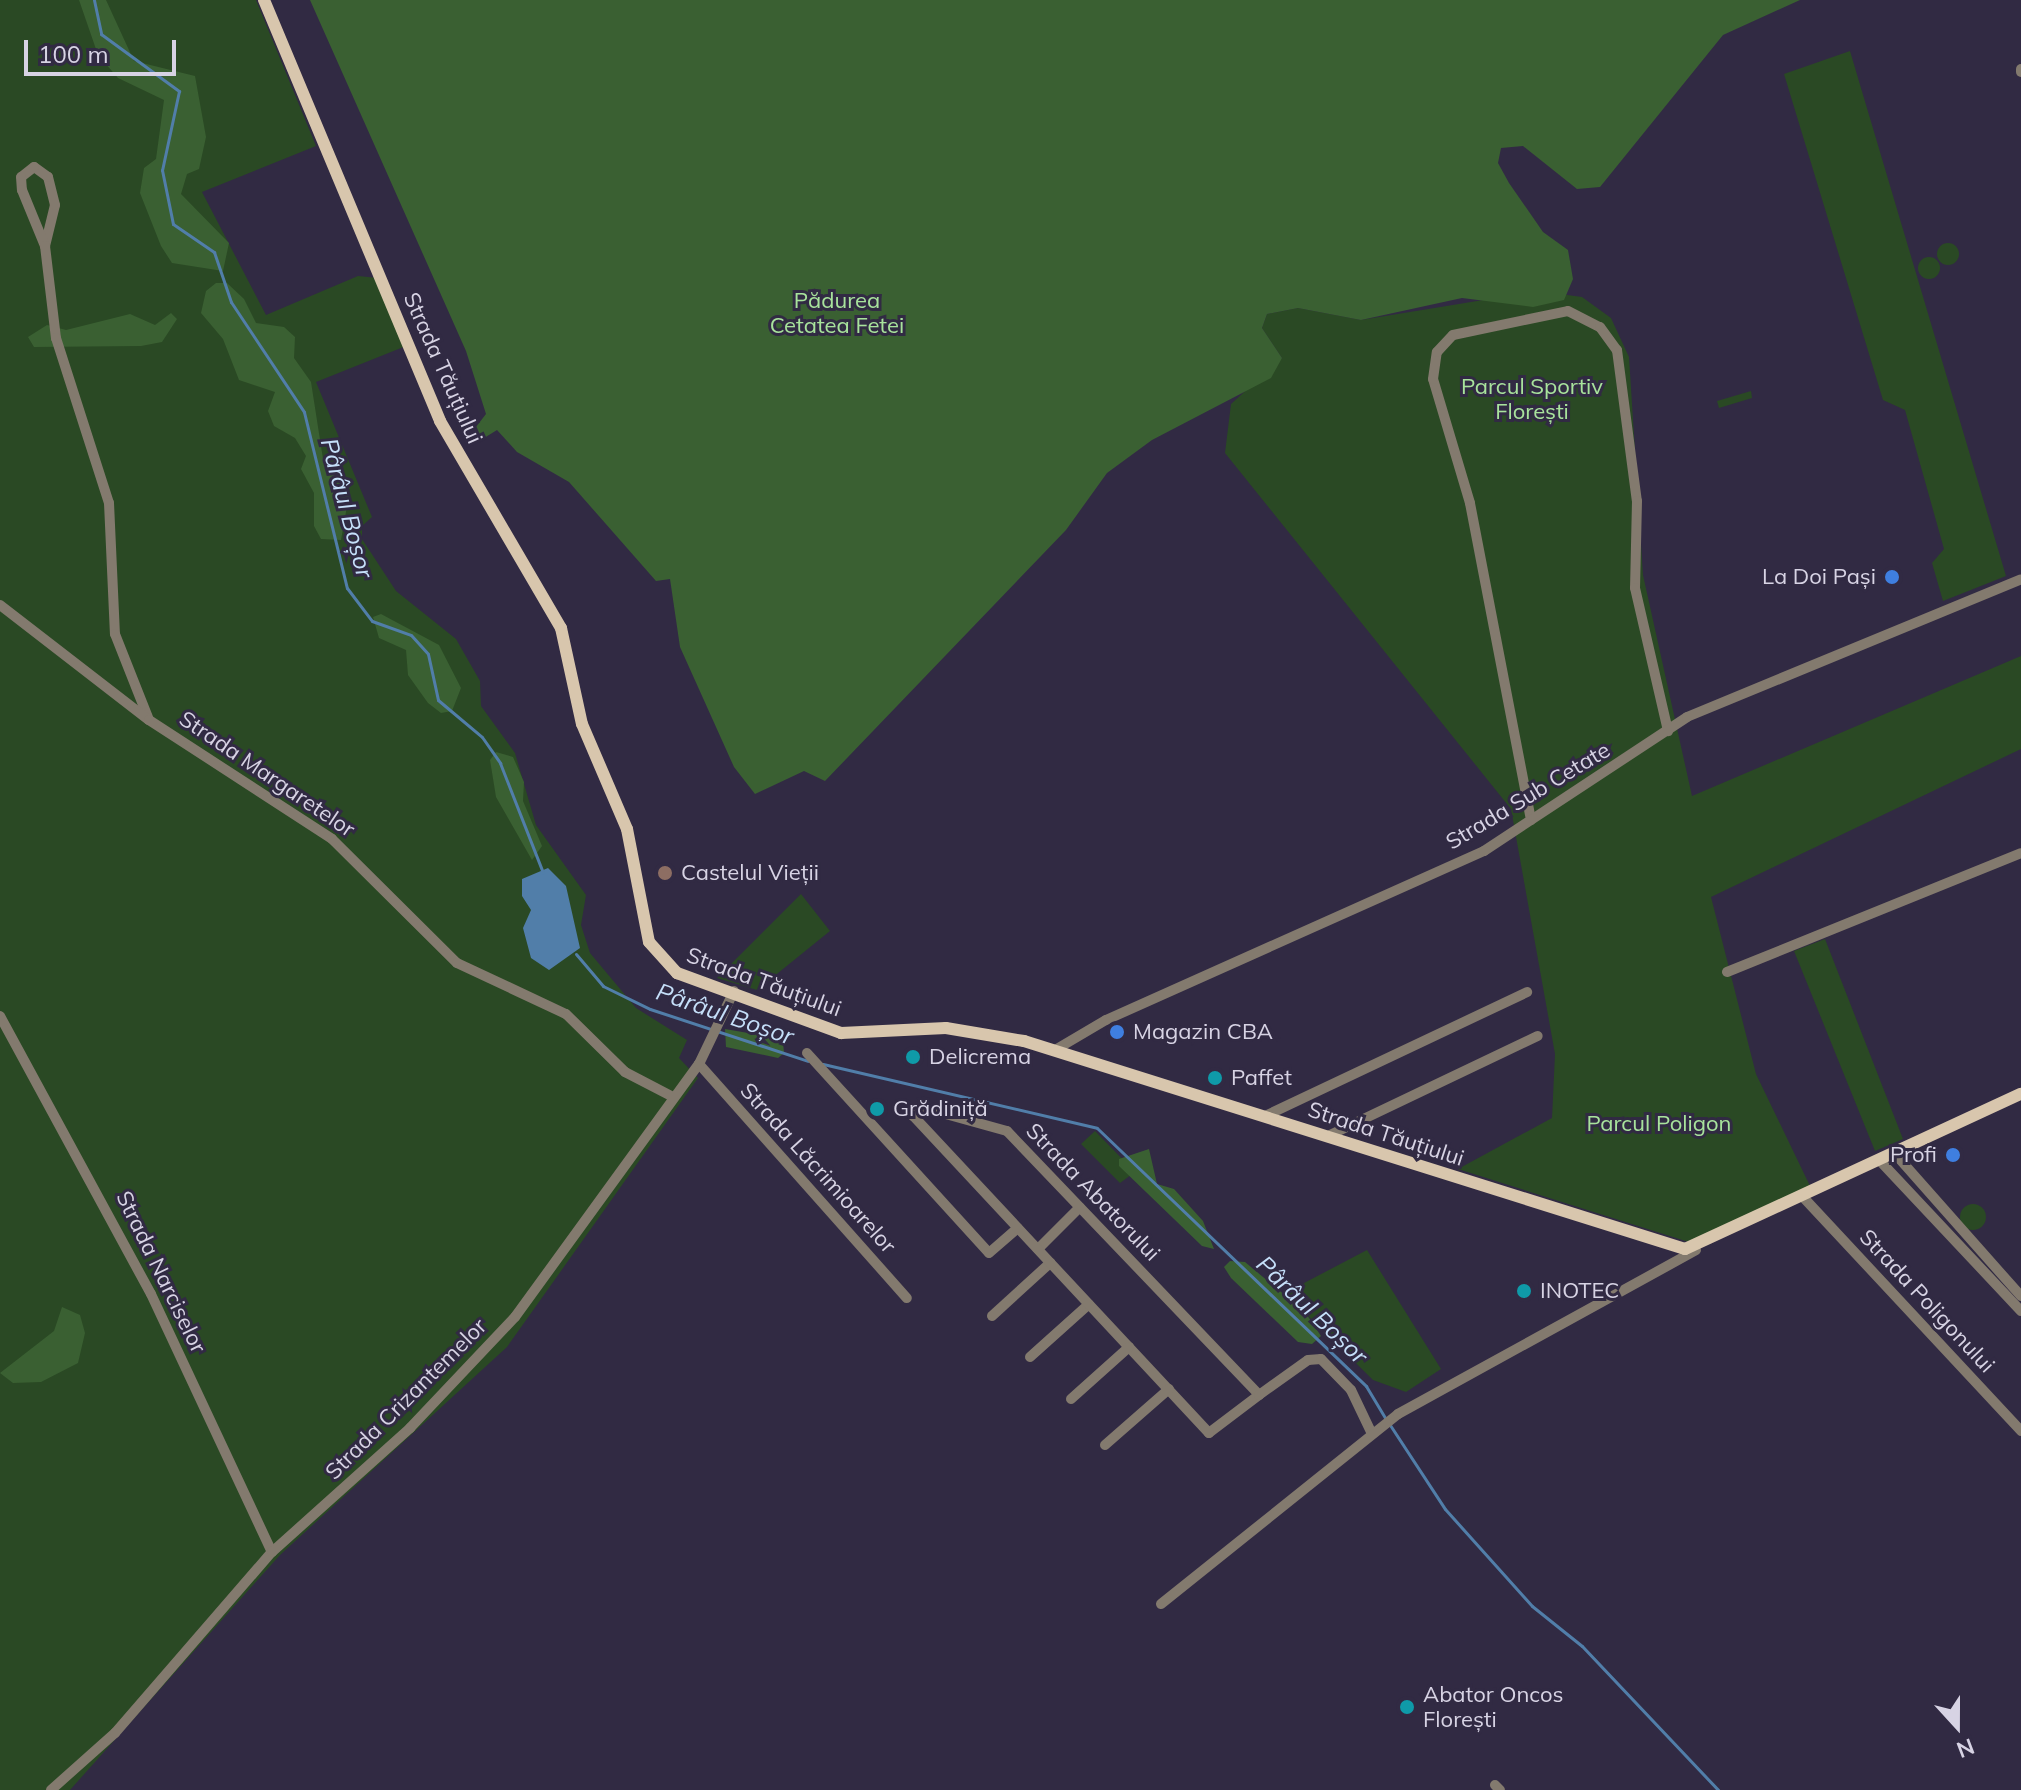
<!DOCTYPE html>
<meta charset="utf-8">
<style>
body{margin:0}
#map{position:relative;width:2021px;height:1790px;overflow:hidden;background:#312a43;font-family:Mulish,sans-serif}
div>[style]{position:absolute}
.green>*{inset:0;background:#2a4924}
.round{border-radius:50%}
.forest>*{inset:0;background:#3a6032}
.water>*{inset:0;background:#517ea9}
.stream>*{height:3px;margin:-1.5px;padding:0 1.5px;transform-origin:1.5px;border-radius:1.5px;background:#517ea9}
.minor>*{height:10px;margin:-5px;padding:0 5px;transform-origin:5px;border-radius:5px;background:#837a6e}
.major>*{height:12px;margin:-6px;padding:0 6px;transform-origin:6px;border-radius:6px;background:#d8c6ad}
.dots>*{width:22px;height:22px;translate:-50% -50%;box-sizing:border-box;border:4px solid #312a43;border-radius:50%}
span{translate:-50% -50%;white-space:nowrap;text-align:center;line-height:1.15;-webkit-text-stroke:6px #312a43;paint-order:stroke}
.park-label{font-size:22px;color:#a8e39c}
.street-label{font-size:22px;color:#d7d3e4}
.poi-label{font-size:22px;color:#d7d3e4}
.right{translate:-100% -50%;text-align:right}
.left{translate:0 -50%;text-align:left}
.water-label{font-size:24px;color:#c5dff9;font-style:italic}
.north{position:absolute;left:1917px;top:1686px;width:80px;height:80px;-webkit-text-stroke:6px #312a43;paint-order:stroke;rotate:159deg;font-size:22px;font-weight:700;line-height:32px;text-align:center;color:#d7d3e4}
.north::after{content:'';display:block;margin:auto;width:28px;height:36px;background:#d7d3e4;clip-path:polygon(50% 0,100% 100%,50% 72%,0 100%)}
.scale{position:absolute;left:24px;top:40px;width:152px;height:36px;box-sizing:border-box;border:4px solid #d7d3e4;border-top:0;padding-left:10px;font-size:24px;line-height:28px;white-space:nowrap;color:#d7d3e4;-webkit-text-stroke:6px #312a43;paint-order:stroke}
</style>
<div id="map">
<div class="green">
<i style="clip-path:polygon(0 0,256px 0,316px 146px,202px 192px,266px 315px,358px 276px,378px 278px,406px 346px,316px 382px,372px 517px,362px 526px,362px 539px,396px 591px,456px 639px,480px 681px,481px 706px,515px 753px,536px 825px,586px 895px,581px 925px,590px 953px,636px 1008px,687px 1040px,679px 1058px,698px 1078px,507px 1347px,280px 1555px,70px 1790px,0 1790px)"></i>
<i style="clip-path:polygon(1850px 51px,2006px 576px,1943px 601px,1932px 563px,1944px 549px,1905px 410px,1883px 400px,1784px 74px)"></i>
<i class="round" style="left:1937px;top:243px;width:22px;height:22px"></i>
<i class="round" style="left:1918px;top:257px;width:22px;height:22px"></i>
<i style="clip-path:polygon(1538px 291px,1582px 297px,1611px 318px,1629px 357px,1643px 575px,1692px 796px,2021px 656px,2021px 749px,1711px 897px,1756px 1074px,1811px 1188px,1695px 1244px,1458px 1169px,1552px 1118px,1555px 1054px,1511px 809px,1225px 453px,1231px 404px,1282px 358px,1262px 328px,1267px 314px,1298px 308px,1361px 320px)"></i>
<i style="clip-path:polygon(1751px 391px,1752px 398px,1719px 408px,1717px 401px)"></i>
<i style="clip-path:polygon(801px 894px,830px 931px,757px 990px,717px 978px)"></i>
<i style="clip-path:polygon(1825px 939px,1903px 1139px,1875px 1151px,1794px 951px)"></i>
<i style="clip-path:polygon(1095px 1131px,1135px 1172px,1120px 1183px,1081px 1144px)"></i>
<i class="round" style="left:1960px;top:1204px;width:26px;height:26px"></i>
<i style="clip-path:polygon(1367px 1250px,1441px 1369px,1406px 1392px,1373px 1380px,1285px 1293px)"></i>
</div>
<div class="forest">
<i style="clip-path:polygon(79px 0,106px 0,134px 61px,195px 76px,206px 137px,199px 169px,187px 174px,181px 194px,229px 243px,223px 271px,172px 263px,161px 246px,140px 193px,144px 168px,156px 159px,164px 100px,118px 78px,98px 55px)"></i>
<i style="clip-path:polygon(310px 0,1800px 0,1723px 35px,1600px 187px,1577px 189px,1523px 146px,1501px 148px,1498px 163px,1509px 183px,1543px 232px,1568px 250px,1573px 279px,1564px 300px,1533px 307px,1462px 298px,1361px 320px,1298px 308px,1267px 314px,1262px 328px,1282px 358px,1271px 378px,1152px 440px,1107px 473px,1066px 530px,825px 781px,804px 771px,755px 794px,734px 767px,680px 647px,670px 579px,656px 581px,569px 482px,517px 452px,497px 430px,476px 443px,469px 436px,486px 414px,466px 351px)"></i>
<i style="clip-path:polygon(216px 283px,227px 283px,244px 299px,256px 323px,284px 327px,295px 337px,294px 358px,311px 382px,323px 459px,349px 495px,341px 540px,321px 539px,314px 526px,314px 493px,301px 469px,306px 456px,295px 438px,274px 426px,268px 411px,275px 392px,239px 380px,223px 339px,201px 313px,206px 291px)"></i>
<i style="clip-path:polygon(171px 313px,177px 319px,162px 342px,141px 346px,34px 347px,28px 337px,47px 325px,66px 330px,130px 314px,155px 325px)"></i>
<i style="clip-path:polygon(381px 614px,439px 645px,461px 688px,452px 711px,441px 713px,428px 703px,408px 675px,406px 650px,379px 638px,373px 617px)"></i>
<i style="clip-path:polygon(496px 752px,513px 757px,524px 782px,523px 801px,542px 846px,532px 860px,496px 797px,490px 760px)"></i>
<i style="clip-path:polygon(725px 1029px,772px 1037px,783px 1042px,784px 1053px,778px 1058px,726px 1047px)"></i>
<i style="clip-path:polygon(1149px 1149px,1157px 1184px,1174px 1189px,1203px 1221px,1214px 1249px,1202px 1246px,1119px 1166px,1119px 1159px)"></i>
<i style="clip-path:polygon(1230px 1261px,1245px 1262px,1305px 1312px,1321px 1336px,1312px 1344px,1298px 1342px,1231px 1278px,1224px 1267px)"></i>
<i style="clip-path:polygon(62px 1307px,80px 1315px,85px 1333px,78px 1363px,41px 1382px,13px 1383px,0 1373px,54px 1331px)"></i>
</div>
<div class="water">
<i style="clip-path:polygon(548px 868px,566px 886px,580px 948px,549px 970px,531px 958px,523px 928px,531px 910px,522px 896px,522px 879px)"></i>
</div>
<div class="stream">
<i style="left:94px;top:0;width:35px;rotate:78deg"></i>
<i style="left:101px;top:34px;width:97px;rotate:36.2deg"></i>
<i style="left:179px;top:91px;width:81px;rotate:102.1deg"></i>
<i style="left:162px;top:170px;width:55px;rotate:78.5deg"></i>
<i style="left:173px;top:224px;width:50px;rotate:34.3deg"></i>
<i style="left:214px;top:252px;width:53px;rotate:71.2deg"></i>
<i style="left:231px;top:302px;width:132px;rotate:56.4deg"></i>
<i style="left:304px;top:412px;width:181px;rotate:76.3deg"></i>
<i style="left:347px;top:588px;width:41px;rotate:52.9deg"></i>
<i style="left:372px;top:621px;width:41px;rotate:19.7deg"></i>
<i style="left:411px;top:635px;width:25px;rotate:48deg"></i>
<i style="left:428px;top:654px;width:47px;rotate:77.7deg"></i>
<i style="left:438px;top:700px;width:57px;rotate:40.1deg"></i>
<i style="left:482px;top:737px;width:32px;rotate:55deg"></i>
<i style="left:500px;top:763px;width:118px;rotate:68.6deg"></i>
<i style="left:576px;top:954px;width:42px;rotate:49.8deg"></i>
<i style="left:603px;top:986px;width:52px;rotate:26.1deg"></i>
<i style="left:650px;top:1009px;width:166px;rotate:18.2deg"></i>
<i style="left:823px;top:1064px;width:281px;rotate:13.1deg"></i>
<i style="left:1097px;top:1128px;width:373px;rotate:43.8deg"></i>
<i style="left:1366px;top:1386px;width:39px;rotate:59deg"></i>
<i style="left:1390px;top:1425px;width:100px;rotate:56.8deg"></i>
<i style="left:1445px;top:1509px;width:130px;rotate:48.1deg"></i>
<i style="left:1532px;top:1606px;width:64px;rotate:38.7deg"></i>
<i style="left:1582px;top:1646px;width:198px;rotate:46.6deg"></i>
</div>
<div class="minor">
<i style="left:2021px;top:69px;width:3px;rotate:90deg"></i>
<i style="left:45px;top:246px;width:42px;rotate:-76.3deg"></i>
<i style="left:55px;top:205px;width:29px;rotate:-104deg"></i>
<i style="left:48px;top:177px;width:17px;rotate:-144deg"></i>
<i style="left:34px;top:167px;width:16px;rotate:142deg"></i>
<i style="left:21px;top:177px;width:13px;rotate:86deg"></i>
<i style="left:22px;top:190px;width:61px;rotate:67.7deg"></i>
<i style="left:45px;top:246px;width:93px;rotate:83.2deg"></i>
<i style="left:56px;top:338px;width:173px;rotate:72.2deg"></i>
<i style="left:109px;top:503px;width:131px;rotate:87.4deg"></i>
<i style="left:115px;top:634px;width:92px;rotate:68.4deg"></i>
<i style="left:0;top:605px;width:188px;rotate:37.7deg"></i>
<i style="left:149px;top:720px;width:218px;rotate:33deg"></i>
<i style="left:332px;top:839px;width:176px;rotate:44.8deg"></i>
<i style="left:457px;top:963px;width:120px;rotate:25.1deg"></i>
<i style="left:566px;top:1014px;width:83px;rotate:44.5deg"></i>
<i style="left:625px;top:1072px;width:54px;rotate:27.5deg"></i>
<i style="left:1531px;top:820px;width:323px;rotate:-100.9deg"></i>
<i style="left:1470px;top:503px;width:129px;rotate:-106.6deg"></i>
<i style="left:1433px;top:379px;width:27px;rotate:-82deg"></i>
<i style="left:1437px;top:352px;width:23px;rotate:-47deg"></i>
<i style="left:1453px;top:335px;width:117px;rotate:-11.8deg"></i>
<i style="left:1568px;top:311px;width:36px;rotate:27deg"></i>
<i style="left:1600px;top:327px;width:29px;rotate:54deg"></i>
<i style="left:1617px;top:350px;width:152px;rotate:82.5deg"></i>
<i style="left:1637px;top:501px;width:87px;rotate:91.3deg"></i>
<i style="left:1635px;top:588px;width:147px;rotate:77deg"></i>
<i style="left:1727px;top:972px;width:317px;rotate:-22deg"></i>
<i style="left:0;top:1016px;width:316px;rotate:61.5deg"></i>
<i style="left:151px;top:1294px;width:285px;rotate:64.9deg"></i>
<i style="left:1055px;top:1050px;width:59px;rotate:-30.5deg"></i>
<i style="left:1106px;top:1020px;width:414px;rotate:-24.1deg"></i>
<i style="left:1484px;top:851px;width:243px;rotate:-33.4deg"></i>
<i style="left:1687px;top:717px;width:361px;rotate:-22.4deg"></i>
<i style="left:807px;top:1053px;width:270px;rotate:47.7deg"></i>
<i style="left:989px;top:1253px;width:38px;rotate:-41deg"></i>
<i style="left:699px;top:1064px;width:313px;rotate:48.4deg"></i>
<i style="left:1265px;top:1116px;width:290px;rotate:-25.3deg"></i>
<i style="left:1330px;top:1135px;width:230px;rotate:-25.5deg"></i>
<i style="left:1897px;top:1156px;width:187px;rotate:48.5deg"></i>
<i style="left:1882px;top:1163px;width:203px;rotate:46.8deg"></i>
<i style="left:1803px;top:1197px;width:320px;rotate:47deg"></i>
<i style="left:1038px;top:1249px;width:59px;rotate:-45deg"></i>
<i style="left:992px;top:1316px;width:79px;rotate:-42.4deg"></i>
<i style="left:1030px;top:1357px;width:79px;rotate:-41.9deg"></i>
<i style="left:1259px;top:1395px;width:63px;rotate:142.8deg"></i>
<i style="left:1209px;top:1433px;width:434px;rotate:-133deg"></i>
<i style="left:913px;top:1116px;width:14px;rotate:-36deg"></i>
<i style="left:924px;top:1108px;width:86px;rotate:15.5deg"></i>
<i style="left:1007px;top:1131px;width:365px;rotate:46.3deg"></i>
<i style="left:1259px;top:1395px;width:60px;rotate:-35.5deg"></i>
<i style="left:1308px;top:1360px;width:13px;rotate:-4deg"></i>
<i style="left:1321px;top:1359px;width:43px;rotate:45.9deg"></i>
<i style="left:1351px;top:1390px;width:47px;rotate:64.5deg"></i>
<i style="left:1071px;top:1399px;width:78px;rotate:-41.9deg"></i>
<i style="left:1105px;top:1445px;width:85px;rotate:-41.2deg"></i>
<i style="left:1161px;top:1604px;width:304px;rotate:-38.7deg"></i>
<i style="left:1398px;top:1414px;width:340px;rotate:-28.8deg"></i>
<i style="left:1495px;top:1785px;width:7px;rotate:45deg"></i>
<i style="left:51px;top:1790px;width:86px;rotate:-41.7deg"></i>
<i style="left:115px;top:1733px;width:240px;rotate:-49.1deg"></i>
<i style="left:272px;top:1552px;width:186px;rotate:-41.9deg"></i>
<i style="left:410px;top:1428px;width:153px;rotate:-46.6deg"></i>
<i style="left:515px;top:1317px;width:313px;rotate:-54deg"></i>
<i style="left:699px;top:1064px;width:81px;rotate:-64.4deg"></i>
</div>
<div class="major">
<i style="left:264px;top:0;width:456px;rotate:67.3deg"></i>
<i style="left:440px;top:421px;width:240px;rotate:59.7deg"></i>
<i style="left:561px;top:628px;width:98px;rotate:77.7deg"></i>
<i style="left:582px;top:724px;width:114px;rotate:66.8deg"></i>
<i style="left:627px;top:829px;width:115px;rotate:79deg"></i>
<i style="left:649px;top:942px;width:42px;rotate:47.9deg"></i>
<i style="left:677px;top:973px;width:175px;rotate:20.1deg"></i>
<i style="left:841px;top:1033px;width:105px;rotate:-2.7deg"></i>
<i style="left:946px;top:1028px;width:79px;rotate:9.5deg"></i>
<i style="left:1024px;top:1041px;width:693px;rotate:17.47deg"></i>
<i style="left:1685px;top:1249px;width:370px;rotate:-24.8deg"></i>
</div>
<div class="dots">
<i style="left:1892px;top:577px;background:#3f7fe0"></i>
<i style="left:665px;top:873px;background:#8d6e63"></i>
<i style="left:1117px;top:1032px;background:#3f7fe0"></i>
<i style="left:913px;top:1057px;background:#0f9aa8"></i>
<i style="left:1215px;top:1078px;background:#0f9aa8"></i>
<i style="left:877px;top:1109px;background:#0f9aa8"></i>
<i style="left:1953px;top:1155px;background:#3f7fe0"></i>
<i style="left:1524px;top:1291px;background:#0f9aa8"></i>
<i style="left:1407px;top:1707px;background:#0f9aa8"></i>
</div>
<div class="park-label">
<span style="left:837px;top:313px">Pădurea<br>Cetatea Fetei</span>
<span style="left:1532px;top:399px">Parcul Sportiv<br>Florești</span>
<span style="left:1659px;top:1124px">Parcul Poligon</span>
</div>
<div class="street-label">
<span style="left:443px;top:368px;rotate:66deg">Strada Tăuțiului</span>
<span style="left:267px;top:774px;rotate:34deg">Strada Margaretelor</span>
<span style="left:1528px;top:796px;rotate:-31deg">Strada Sub Cetate</span>
<span style="left:764px;top:982px;rotate:20deg">Strada Tăuțiului</span>
<span style="left:1386px;top:1134px;rotate:18deg">Strada Tăuțiului</span>
<span style="left:818px;top:1168px;rotate:48deg">Strada Lăcrimioarelor</span>
<span style="left:1093px;top:1192px;rotate:46deg">Strada Abatorului</span>
<span style="left:161px;top:1272px;rotate:64deg">Strada Narciselor</span>
<span style="left:1927px;top:1301px;rotate:47deg">Strada Poligonului</span>
<span style="left:406px;top:1399px;rotate:-45deg">Strada Crizantemelor</span>
</div>
<div class="poi-label">
<span class="right" style="left:1876px;top:577px">La Doi Pași</span>
<span class="left" style="left:681px;top:873px">Castelul Vieții</span>
<span class="left" style="left:1133px;top:1032px">Magazin CBA</span>
<span class="left" style="left:929px;top:1057px">Delicrema</span>
<span class="left" style="left:1231px;top:1078px">Paffet</span>
<span class="left" style="left:893px;top:1109px">Grădiniță</span>
<span class="right" style="left:1937px;top:1155px">Profi</span>
<span class="left" style="left:1540px;top:1291px">INOTEC</span>
<span class="left" style="left:1423px;top:1707px">Abator Oncos<br>Florești</span>
</div>
<div class="water-label">
<span style="left:347px;top:508px;rotate:75deg">Pârâul Boșor</span>
<span style="left:725px;top:1014px;rotate:19deg">Pârâul Boșor</span>
<span style="left:1312px;top:1310px;rotate:44deg">Pârâul Boșor</span>
</div>
<div class="north">N</div>
<div class="scale">100 m</div>
</div>
